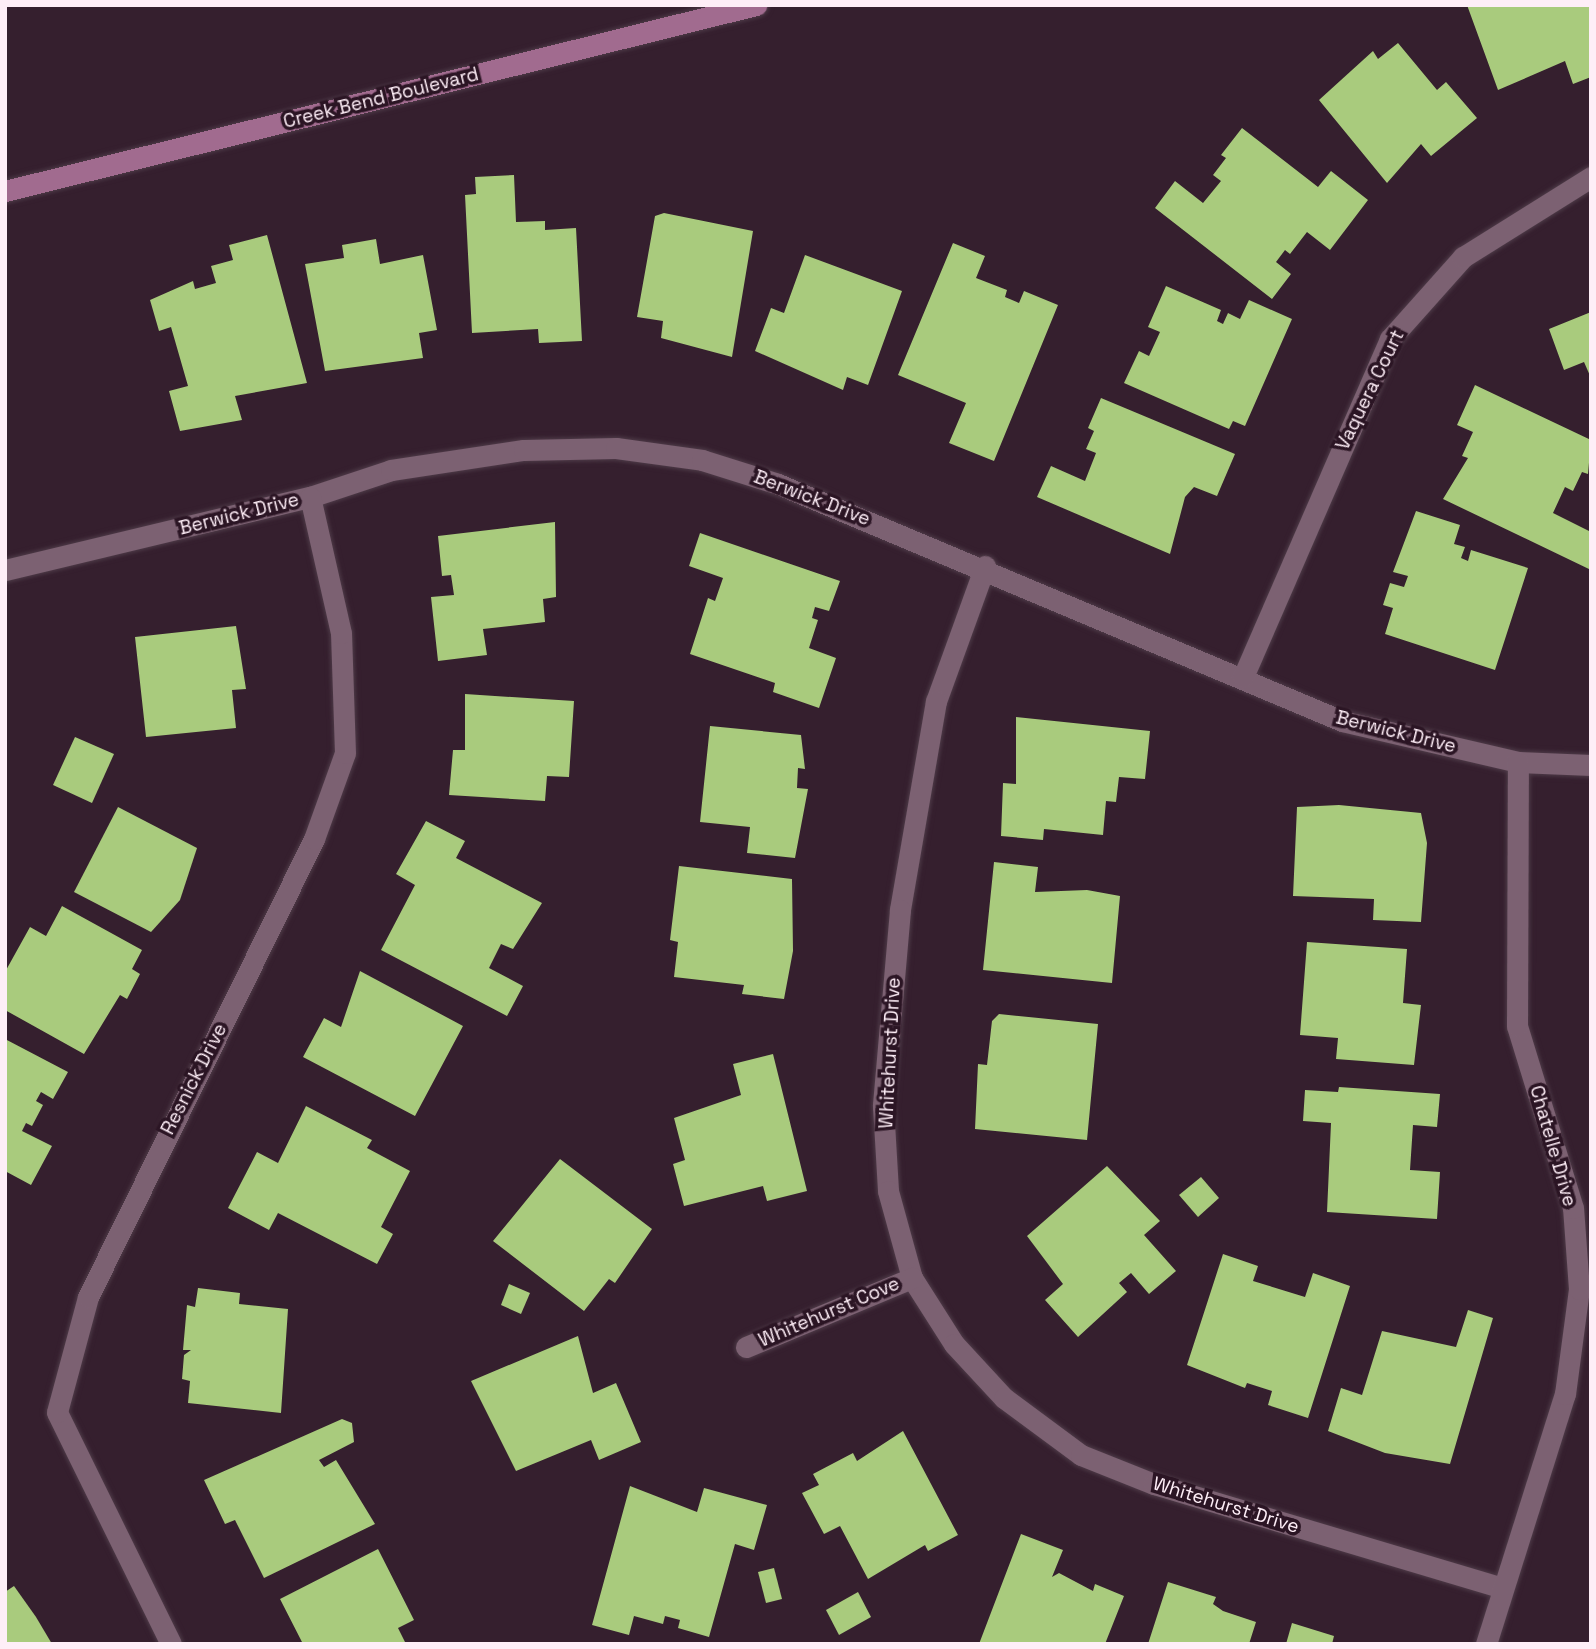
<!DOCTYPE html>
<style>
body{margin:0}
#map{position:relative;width:1596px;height:1649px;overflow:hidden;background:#351f2e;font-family:"Space Grotesk",sans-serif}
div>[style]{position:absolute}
.building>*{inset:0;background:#a9cb7d}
.roads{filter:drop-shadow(0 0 2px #4e3b48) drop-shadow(0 0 2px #4e3b48)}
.street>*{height:21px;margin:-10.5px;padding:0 10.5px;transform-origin:10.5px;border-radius:10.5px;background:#7c6172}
.secondary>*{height:21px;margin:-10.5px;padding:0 10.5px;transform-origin:10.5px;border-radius:10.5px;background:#a16b8f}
span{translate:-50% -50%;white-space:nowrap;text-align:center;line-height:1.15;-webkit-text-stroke:7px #2b1524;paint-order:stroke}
.street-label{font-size:19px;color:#feeef7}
.frame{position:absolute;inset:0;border:7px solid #feeef7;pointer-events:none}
</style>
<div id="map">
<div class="building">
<i style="clip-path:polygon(1467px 5px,1591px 5px,1591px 77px,1573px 84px,1565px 61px,1498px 90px)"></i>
<i style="clip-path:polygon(1398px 43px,1437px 90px,1446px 82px,1477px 118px,1431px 156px,1421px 144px,1387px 183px,1319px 100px,1373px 51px,1378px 59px)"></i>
<i style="clip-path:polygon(1242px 128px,1318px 187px,1331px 171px,1368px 200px,1330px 250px,1307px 232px,1290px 254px,1285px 250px,1276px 262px,1291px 274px,1272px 299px,1155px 208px,1175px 181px,1203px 203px,1221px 181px,1213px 175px,1226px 158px,1221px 155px)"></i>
<i style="clip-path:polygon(514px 175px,516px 222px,545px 221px,545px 230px,576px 228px,582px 341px,539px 343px,538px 329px,472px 333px,465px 195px,476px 194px,475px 177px)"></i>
<i style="clip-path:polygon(664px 213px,753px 231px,732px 357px,661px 338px,663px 321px,637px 317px,655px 216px)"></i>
<i style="clip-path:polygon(267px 235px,307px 383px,235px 396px,242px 420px,180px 431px,169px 391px,188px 386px,171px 327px,159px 331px,150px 300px,193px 281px,195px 289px,216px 283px,211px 266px,233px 260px,229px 245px)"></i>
<i style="clip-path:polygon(376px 239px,380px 264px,423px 255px,437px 330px,419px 333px,423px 358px,325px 371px,305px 264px,344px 258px,342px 245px)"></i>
<i style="clip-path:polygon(953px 243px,985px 256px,976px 278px,1007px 290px,1005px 297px,1019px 303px,1024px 291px,1058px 305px,994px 461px,949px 443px,966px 403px,898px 375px)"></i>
<i style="clip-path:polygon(805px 255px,902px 291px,868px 385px,847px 377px,843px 390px,755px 351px,771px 308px,784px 313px)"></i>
<i style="clip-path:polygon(1166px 286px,1221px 310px,1217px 321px,1223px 324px,1228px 313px,1240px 319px,1249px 300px,1292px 319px,1245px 426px,1233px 421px,1229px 429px,1124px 383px,1139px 351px,1149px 356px,1160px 332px,1148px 327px)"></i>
<i style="clip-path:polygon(1591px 312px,1591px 378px,1584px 362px,1564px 370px,1549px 329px)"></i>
<i style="clip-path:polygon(1475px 385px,1591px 440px,1588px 474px,1582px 472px,1573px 491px,1565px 487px,1553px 513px,1591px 532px,1591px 570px,1443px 499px,1468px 458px,1462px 456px,1473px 432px,1457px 425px)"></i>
<i style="clip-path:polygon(1101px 398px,1235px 454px,1217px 496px,1194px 487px,1185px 497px,1170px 554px,1037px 497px,1051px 466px,1085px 481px,1096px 453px,1086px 449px,1094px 431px,1088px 428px)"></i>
<i style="clip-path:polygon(1416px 511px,1460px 525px,1454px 544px,1465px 547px,1461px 558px,1468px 561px,1471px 550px,1528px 568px,1495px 670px,1385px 634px,1393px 608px,1383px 605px,1390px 583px,1404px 587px,1408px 576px,1393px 572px)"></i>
<i style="clip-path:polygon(555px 522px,556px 597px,543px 599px,545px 622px,483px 629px,487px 655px,438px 661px,431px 597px,454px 595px,451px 575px,442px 576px,438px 536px)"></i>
<i style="clip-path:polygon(700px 533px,840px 581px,829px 611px,815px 607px,812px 618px,818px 620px,809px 648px,836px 658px,819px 708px,773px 692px,775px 683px,690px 654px,708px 598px,715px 601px,723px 578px,689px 566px)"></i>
<i style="clip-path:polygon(236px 626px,246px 689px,232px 690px,236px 728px,146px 737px,135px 637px)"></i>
<i style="clip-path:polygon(465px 694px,574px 701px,569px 777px,547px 776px,545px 801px,449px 795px,453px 750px,465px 750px)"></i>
<i style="clip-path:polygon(1016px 717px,1150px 731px,1145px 779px,1119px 777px,1116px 802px,1106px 801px,1103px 835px,1044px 829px,1043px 840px,1001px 836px,1003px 783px,1016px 784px)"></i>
<i style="clip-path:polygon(710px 726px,801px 735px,805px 769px,798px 768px,797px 788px,808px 789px,795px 858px,747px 853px,750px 827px,700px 822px)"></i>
<i style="clip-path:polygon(75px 737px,114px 754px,92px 803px,53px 785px)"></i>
<i style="clip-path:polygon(1339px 805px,1421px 813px,1427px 843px,1421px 922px,1373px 920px,1374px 899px,1293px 896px,1297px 807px)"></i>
<i style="clip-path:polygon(118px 807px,197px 848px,180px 900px,151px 932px,74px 892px)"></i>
<i style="clip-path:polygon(426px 821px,465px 841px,456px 858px,542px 903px,513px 949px,501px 944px,489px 968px,523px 986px,507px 1016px,381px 950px,415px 885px,396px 874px)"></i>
<i style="clip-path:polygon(994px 862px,1038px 867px,1035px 892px,1087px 890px,1120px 896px,1112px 983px,983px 970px)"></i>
<i style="clip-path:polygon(679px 866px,792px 879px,793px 951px,784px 999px,742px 994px,744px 985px,674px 977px,678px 942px,670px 940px)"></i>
<i style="clip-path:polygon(62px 906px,142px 950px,132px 969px,140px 974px,127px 999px,120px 995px,84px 1054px,5px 1010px,5px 972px,30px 927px,46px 936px)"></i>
<i style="clip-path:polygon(1307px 942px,1407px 949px,1403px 1003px,1421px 1005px,1414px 1065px,1336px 1059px,1338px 1038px,1300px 1035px)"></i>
<i style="clip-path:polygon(360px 971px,463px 1026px,415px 1116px,303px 1057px,324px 1018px,341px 1027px)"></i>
<i style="clip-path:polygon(999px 1014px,1098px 1024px,1087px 1140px,975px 1129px,978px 1064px,987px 1065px,992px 1021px)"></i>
<i style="clip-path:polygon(5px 1039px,68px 1072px,53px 1099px,41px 1092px,36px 1101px,43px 1105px,32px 1126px,26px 1123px,22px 1131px,52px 1146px,31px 1185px,5px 1171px)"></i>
<i style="clip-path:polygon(773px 1054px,807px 1191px,767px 1201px,763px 1186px,684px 1206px,673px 1164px,685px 1160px,674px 1118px,741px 1095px,733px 1064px)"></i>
<i style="clip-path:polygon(1339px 1087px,1440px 1094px,1437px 1127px,1413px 1125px,1410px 1170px,1440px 1172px,1437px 1219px,1327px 1212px,1331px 1123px,1303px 1121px,1305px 1090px,1338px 1092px)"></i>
<i style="clip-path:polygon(306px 1106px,372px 1140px,367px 1148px,410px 1171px,381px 1227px,393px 1234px,377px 1264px,278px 1213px,269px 1230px,228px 1208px,257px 1152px,278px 1163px)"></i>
<i style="clip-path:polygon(560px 1159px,652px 1229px,615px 1283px,609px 1279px,584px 1311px,493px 1241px)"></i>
<i style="clip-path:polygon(1107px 1166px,1160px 1221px,1144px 1235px,1176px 1271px,1149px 1294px,1131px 1273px,1119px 1283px,1127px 1292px,1078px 1337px,1045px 1300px,1063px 1284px,1027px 1236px)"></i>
<i style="clip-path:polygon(1201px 1177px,1219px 1198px,1198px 1217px,1179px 1195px)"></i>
<i style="clip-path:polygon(1223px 1254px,1258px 1266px,1253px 1281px,1305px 1297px,1313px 1273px,1350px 1286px,1308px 1418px,1268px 1405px,1272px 1391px,1247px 1383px,1245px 1388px,1187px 1365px)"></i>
<i style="clip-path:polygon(509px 1284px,530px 1293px,521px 1314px,501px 1305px)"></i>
<i style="clip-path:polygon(198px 1288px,240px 1293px,239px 1304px,288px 1309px,281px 1413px,188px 1403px,190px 1381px,182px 1379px,184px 1355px,191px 1350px,183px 1350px,187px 1305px,195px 1307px)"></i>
<i style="clip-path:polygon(1468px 1310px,1493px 1318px,1450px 1464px,1385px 1453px,1328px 1431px,1341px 1388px,1362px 1395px,1382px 1331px,1456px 1347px)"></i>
<i style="clip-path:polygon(578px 1336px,593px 1393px,616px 1383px,641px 1442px,599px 1460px,591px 1440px,516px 1471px,471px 1381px)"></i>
<i style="clip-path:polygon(342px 1419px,352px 1423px,354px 1442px,319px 1460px,324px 1467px,336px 1460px,375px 1524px,264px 1578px,235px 1520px,225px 1524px,204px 1480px)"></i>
<i style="clip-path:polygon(903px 1431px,958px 1535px,928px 1551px,925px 1545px,868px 1579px,840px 1526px,824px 1534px,802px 1493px,819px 1485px,813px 1474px,853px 1453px,857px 1461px)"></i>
<i style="clip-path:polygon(630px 1486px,697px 1512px,704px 1488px,767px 1505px,754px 1550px,735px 1544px,709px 1637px,678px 1628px,680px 1620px,665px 1616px,663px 1624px,634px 1616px,629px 1635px,592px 1625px)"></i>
<i style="clip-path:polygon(1021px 1534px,1063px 1550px,1052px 1577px,1059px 1573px,1093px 1591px,1095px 1584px,1124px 1596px,1105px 1644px,979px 1644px)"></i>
<i style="clip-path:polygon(378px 1549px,414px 1620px,398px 1628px,406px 1644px,303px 1644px,280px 1599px)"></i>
<i style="clip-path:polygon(774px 1568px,782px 1599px,766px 1603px,758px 1572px)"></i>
<i style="clip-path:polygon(1168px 1582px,1216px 1597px,1213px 1604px,1223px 1611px,1256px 1622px,1249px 1644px,1148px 1644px)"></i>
<i style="clip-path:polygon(14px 1586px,36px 1617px,52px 1644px,5px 1644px,5px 1592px)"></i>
<i style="clip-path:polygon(858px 1592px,871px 1617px,839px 1635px,826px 1610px)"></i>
<i style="clip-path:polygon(1292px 1623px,1334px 1636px,1332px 1644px,1286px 1644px)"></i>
</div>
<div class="roads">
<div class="street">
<i style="left:985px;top:566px;width:144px;rotate:109.9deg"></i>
<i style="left:936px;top:701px;width:212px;rotate:99.8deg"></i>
<i style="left:900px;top:910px;width:197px;rotate:95deg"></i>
<i style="left:883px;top:1106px;width:85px;rotate:86.6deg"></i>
<i style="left:888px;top:1191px;width:90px;rotate:74.6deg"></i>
<i style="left:912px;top:1278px;width:78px;rotate:57.5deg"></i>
<i style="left:954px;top:1344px;width:74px;rotate:47.2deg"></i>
<i style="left:1004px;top:1398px;width:96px;rotate:36.5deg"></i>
<i style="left:1081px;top:1455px;width:79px;rotate:21.7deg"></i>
<i style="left:1154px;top:1484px;width:364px;rotate:16.6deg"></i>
<i style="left:5px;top:570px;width:314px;rotate:-13.5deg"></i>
<i style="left:310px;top:497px;width:85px;rotate:-18.4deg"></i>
<i style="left:391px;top:470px;width:134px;rotate:-8.6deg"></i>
<i style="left:524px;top:450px;width:92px;rotate:-1.2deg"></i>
<i style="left:616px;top:448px;width:87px;rotate:7.9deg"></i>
<i style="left:702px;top:460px;width:80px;rotate:17.5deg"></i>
<i style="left:778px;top:484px;width:612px;rotate:22.79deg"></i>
<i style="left:1342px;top:721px;width:181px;rotate:13.1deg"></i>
<i style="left:1518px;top:762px;width:73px;rotate:2.4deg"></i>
<i style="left:1243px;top:677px;width:369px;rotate:-66.5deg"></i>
<i style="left:1390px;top:339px;width:110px;rotate:-48.3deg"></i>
<i style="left:1463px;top:257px;width:151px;rotate:-32deg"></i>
<i style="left:746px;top:1347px;width:180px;rotate:-22.6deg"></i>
<i style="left:171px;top:1644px;width:258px;rotate:-116.2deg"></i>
<i style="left:57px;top:1412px;width:119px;rotate:-74.9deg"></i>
<i style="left:88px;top:1297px;width:511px;rotate:-63.74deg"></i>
<i style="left:314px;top:839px;width:91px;rotate:-70.2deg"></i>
<i style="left:345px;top:753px;width:120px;rotate:-91.9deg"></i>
<i style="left:341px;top:633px;width:139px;rotate:-102.8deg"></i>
<i style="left:1486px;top:1644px;width:262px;rotate:-72.5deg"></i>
<i style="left:1565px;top:1394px;width:106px;rotate:-82.4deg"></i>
<i style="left:1579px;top:1289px;width:81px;rotate:-94.2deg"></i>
<i style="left:1573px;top:1208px;width:190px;rotate:-107.1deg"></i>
<i style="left:1517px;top:1026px;width:264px;rotate:-89.8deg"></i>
</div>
<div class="secondary">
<i style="left:5px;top:191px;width:774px;rotate:-13.91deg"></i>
</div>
</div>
<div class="street-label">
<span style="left:381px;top:98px;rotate:-14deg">Creek Bend Boulevard</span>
<span style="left:1370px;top:390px;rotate:-64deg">Vaquera Court</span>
<span style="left:812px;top:498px;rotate:21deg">Berwick Drive</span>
<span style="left:239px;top:514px;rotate:-14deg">Berwick Drive</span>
<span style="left:1396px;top:732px;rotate:14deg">Berwick Drive</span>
<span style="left:890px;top:1053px;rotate:-87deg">Whitehurst Drive</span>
<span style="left:194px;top:1079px;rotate:-63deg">Resnick Drive</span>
<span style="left:1553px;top:1146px;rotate:74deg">Chatelle Drive</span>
<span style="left:829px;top:1312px;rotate:-23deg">Whitehurst Cove</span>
<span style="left:1226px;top:1505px;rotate:17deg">Whitehurst Drive</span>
</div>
<div class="frame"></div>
</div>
